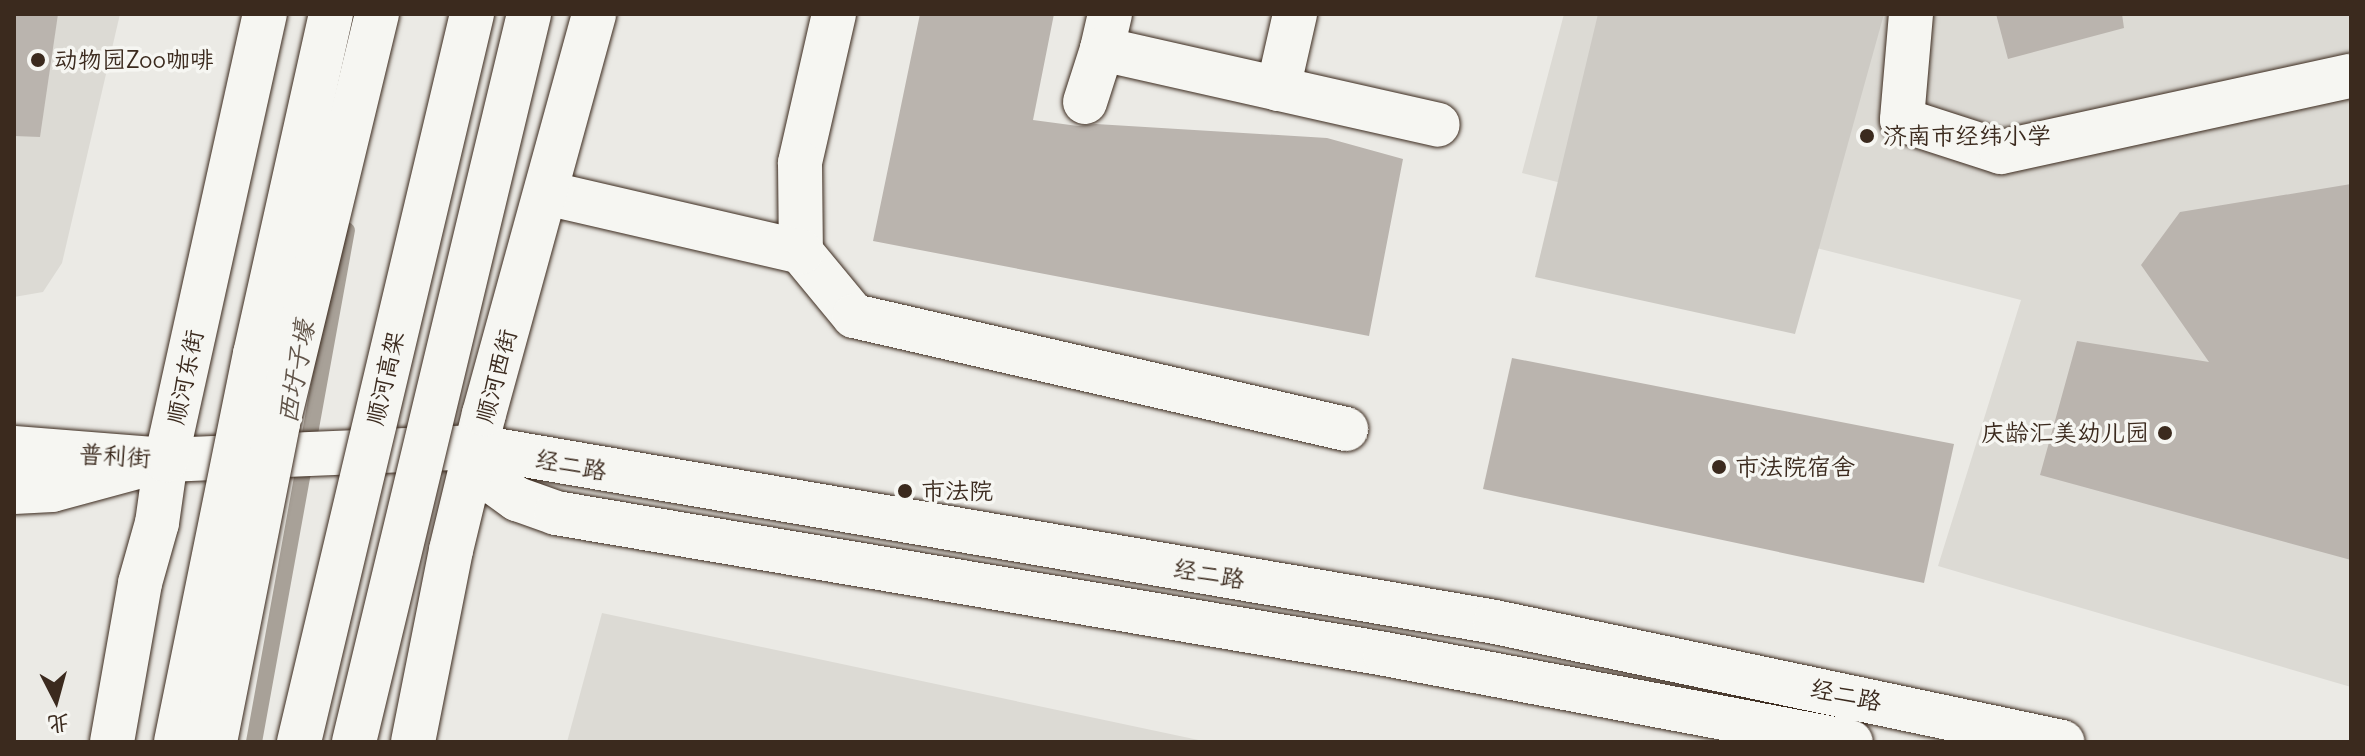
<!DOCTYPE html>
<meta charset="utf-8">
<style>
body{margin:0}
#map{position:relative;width:2365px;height:756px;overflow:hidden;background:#ebeae5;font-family:Delius,"LXGW WenKai TC",sans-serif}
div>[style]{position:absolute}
.built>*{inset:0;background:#dcdad4}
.green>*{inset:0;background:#cdcac4}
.stream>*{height:16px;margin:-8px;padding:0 8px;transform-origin:8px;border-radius:8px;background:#a8a198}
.building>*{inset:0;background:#bab4ae}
.roads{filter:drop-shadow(0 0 2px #3b2a1e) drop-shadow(0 0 2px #3b2a1e)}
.minor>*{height:44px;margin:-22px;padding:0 22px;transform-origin:22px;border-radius:22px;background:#f6f6f2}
.tertiary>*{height:44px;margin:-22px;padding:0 22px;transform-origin:22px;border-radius:22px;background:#f6f6f2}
.primary>*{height:44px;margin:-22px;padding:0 22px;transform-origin:22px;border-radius:22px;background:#f6f6f2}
.bridges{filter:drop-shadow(0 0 2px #3b2a1e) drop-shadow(0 0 2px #3b2a1e)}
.trunk-bridge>*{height:44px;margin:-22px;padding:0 22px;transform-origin:22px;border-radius:22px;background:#f6f6f2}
.dots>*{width:22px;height:22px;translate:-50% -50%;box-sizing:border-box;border:4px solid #f6f6f2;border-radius:50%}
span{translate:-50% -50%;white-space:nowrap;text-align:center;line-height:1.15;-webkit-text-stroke:7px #f6f6f2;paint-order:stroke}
.poi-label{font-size:24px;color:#3b2a1e}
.left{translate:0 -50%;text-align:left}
.right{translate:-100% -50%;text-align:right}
.street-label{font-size:24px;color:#3b2a1e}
.water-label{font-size:26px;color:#615449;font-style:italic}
.frame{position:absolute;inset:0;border:16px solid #3b2a1e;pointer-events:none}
.north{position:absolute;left:16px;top:660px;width:80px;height:80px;-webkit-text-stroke:6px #f6f6f2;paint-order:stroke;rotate:174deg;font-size:22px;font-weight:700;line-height:32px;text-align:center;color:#3b2a1e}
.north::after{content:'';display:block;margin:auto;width:28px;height:36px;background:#3b2a1e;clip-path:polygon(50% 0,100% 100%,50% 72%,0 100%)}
</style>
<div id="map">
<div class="built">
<i style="clip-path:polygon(14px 14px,120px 14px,62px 263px,43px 292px,14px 297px)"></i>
<i style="clip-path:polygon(1564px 14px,2351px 14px,2351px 687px,1938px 566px,2021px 300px,1522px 173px)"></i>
<i style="clip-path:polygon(602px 613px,1208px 742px,567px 742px)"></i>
</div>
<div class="green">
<i style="clip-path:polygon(1598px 14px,1884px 14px,1795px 334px,1535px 277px)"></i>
</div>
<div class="stream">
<i style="left:254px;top:742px;width:520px;rotate:-79.71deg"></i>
</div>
<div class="building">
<i style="clip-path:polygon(14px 14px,58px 14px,40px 137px,14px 136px)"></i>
<i style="clip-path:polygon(920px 14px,1054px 14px,1033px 120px,1078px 126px,1096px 124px,1327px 138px,1403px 159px,1369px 336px,873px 241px)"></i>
<i style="clip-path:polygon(1996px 14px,2122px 14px,2124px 28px,2008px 59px)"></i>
<i style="clip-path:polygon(2351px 184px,2351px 560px,2040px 475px,2077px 341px,2209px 362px,2141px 265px,2180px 212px)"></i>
<i style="clip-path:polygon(1512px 358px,1954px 444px,1924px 583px,1483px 489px)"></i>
</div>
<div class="roads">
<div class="minor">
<i style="left:834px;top:14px;width:153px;rotate:102.9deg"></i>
<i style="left:800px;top:163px;width:89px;rotate:89.4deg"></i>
<i style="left:801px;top:252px;width:83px;rotate:50.4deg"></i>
<i style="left:854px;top:316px;width:505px;rotate:12.94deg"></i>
<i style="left:1110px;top:14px;width:36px;rotate:103deg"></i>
<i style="left:1102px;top:49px;width:344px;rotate:12.7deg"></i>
<i style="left:1911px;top:14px;width:106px;rotate:94.9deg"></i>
<i style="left:1902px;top:120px;width:104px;rotate:17.9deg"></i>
<i style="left:2001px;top:152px;width:358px;rotate:-12.3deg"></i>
<i style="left:1278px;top:89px;width:77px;rotate:-77.2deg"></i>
<i style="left:1085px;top:102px;width:56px;rotate:-72.2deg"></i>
<i style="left:546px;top:193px;width:262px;rotate:13deg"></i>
</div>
<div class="tertiary">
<i style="left:478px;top:447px;width:41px;rotate:64.1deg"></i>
<i style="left:496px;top:484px;width:26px;rotate:36deg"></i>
<i style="left:517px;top:499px;width:41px;rotate:19.7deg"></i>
<i style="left:556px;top:513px;width:841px;rotate:9.65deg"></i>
<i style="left:1385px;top:654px;width:474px;rotate:10.7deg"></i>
<i style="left:14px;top:448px;width:152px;rotate:4.5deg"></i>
<i style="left:166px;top:460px;width:312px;rotate:-2.4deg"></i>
<i style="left:478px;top:447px;width:1032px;rotate:9.76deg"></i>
<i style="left:1495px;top:622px;width:580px;rotate:11.95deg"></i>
<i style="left:14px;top:492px;width:38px;rotate:-3deg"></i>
<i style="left:52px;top:490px;width:88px;rotate:-15.1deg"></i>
</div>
<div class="primary">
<i style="left:112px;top:742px;width:161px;rotate:-80deg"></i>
<i style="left:140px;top:583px;width:62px;rotate:-74.2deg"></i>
<i style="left:157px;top:523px;width:64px;rotate:-81.9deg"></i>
<i style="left:166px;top:460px;width:457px;rotate:-77.5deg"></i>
<i style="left:413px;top:742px;width:196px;rotate:-78.8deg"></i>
<i style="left:451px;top:550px;width:140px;rotate:-76.4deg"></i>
<i style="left:484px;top:414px;width:415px;rotate:-74.6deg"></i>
</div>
</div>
<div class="bridges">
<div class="trunk-bridge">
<i style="left:176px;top:742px;width:396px;rotate:-78.5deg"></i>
<i style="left:255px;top:354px;width:348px;rotate:-77.4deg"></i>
<i style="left:215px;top:742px;width:325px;rotate:-78.8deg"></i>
<i style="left:278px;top:423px;width:421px;rotate:-76.4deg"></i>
<i style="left:299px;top:742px;width:748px;rotate:-76.63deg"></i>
<i style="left:354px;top:742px;width:749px;rotate:-76.48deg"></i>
</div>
</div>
<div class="dots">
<i style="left:38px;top:60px;background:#3b2a1e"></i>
<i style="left:1867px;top:136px;background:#3b2a1e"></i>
<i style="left:2165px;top:433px;background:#3b2a1e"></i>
<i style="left:1719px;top:467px;background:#3b2a1e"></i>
<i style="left:905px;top:491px;background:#3b2a1e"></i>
</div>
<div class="poi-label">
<span class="left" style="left:54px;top:60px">动物园Zoo咖啡</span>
<span class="left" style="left:1883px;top:136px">济南市经纬小学</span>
<span class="right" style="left:2149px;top:433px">庆龄汇美幼儿园</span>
<span class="left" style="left:1735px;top:467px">市法院宿舍</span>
<span class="left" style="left:921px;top:491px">市法院</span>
</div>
<div class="street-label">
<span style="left:496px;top:376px;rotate:-75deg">顺河西街</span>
<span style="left:185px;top:377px;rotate:-78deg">顺河东街</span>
<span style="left:385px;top:378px;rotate:-77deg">顺河高架</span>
<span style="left:115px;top:456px;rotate:4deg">普利街</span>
<span style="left:571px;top:465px;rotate:11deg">经二路</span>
<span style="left:1209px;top:574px;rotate:10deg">经二路</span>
<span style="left:1846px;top:695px;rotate:12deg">经二路</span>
</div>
<div class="water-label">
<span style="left:296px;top:372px;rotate:-80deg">西圩子壕</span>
</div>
<div class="frame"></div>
<div class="north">北</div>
</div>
